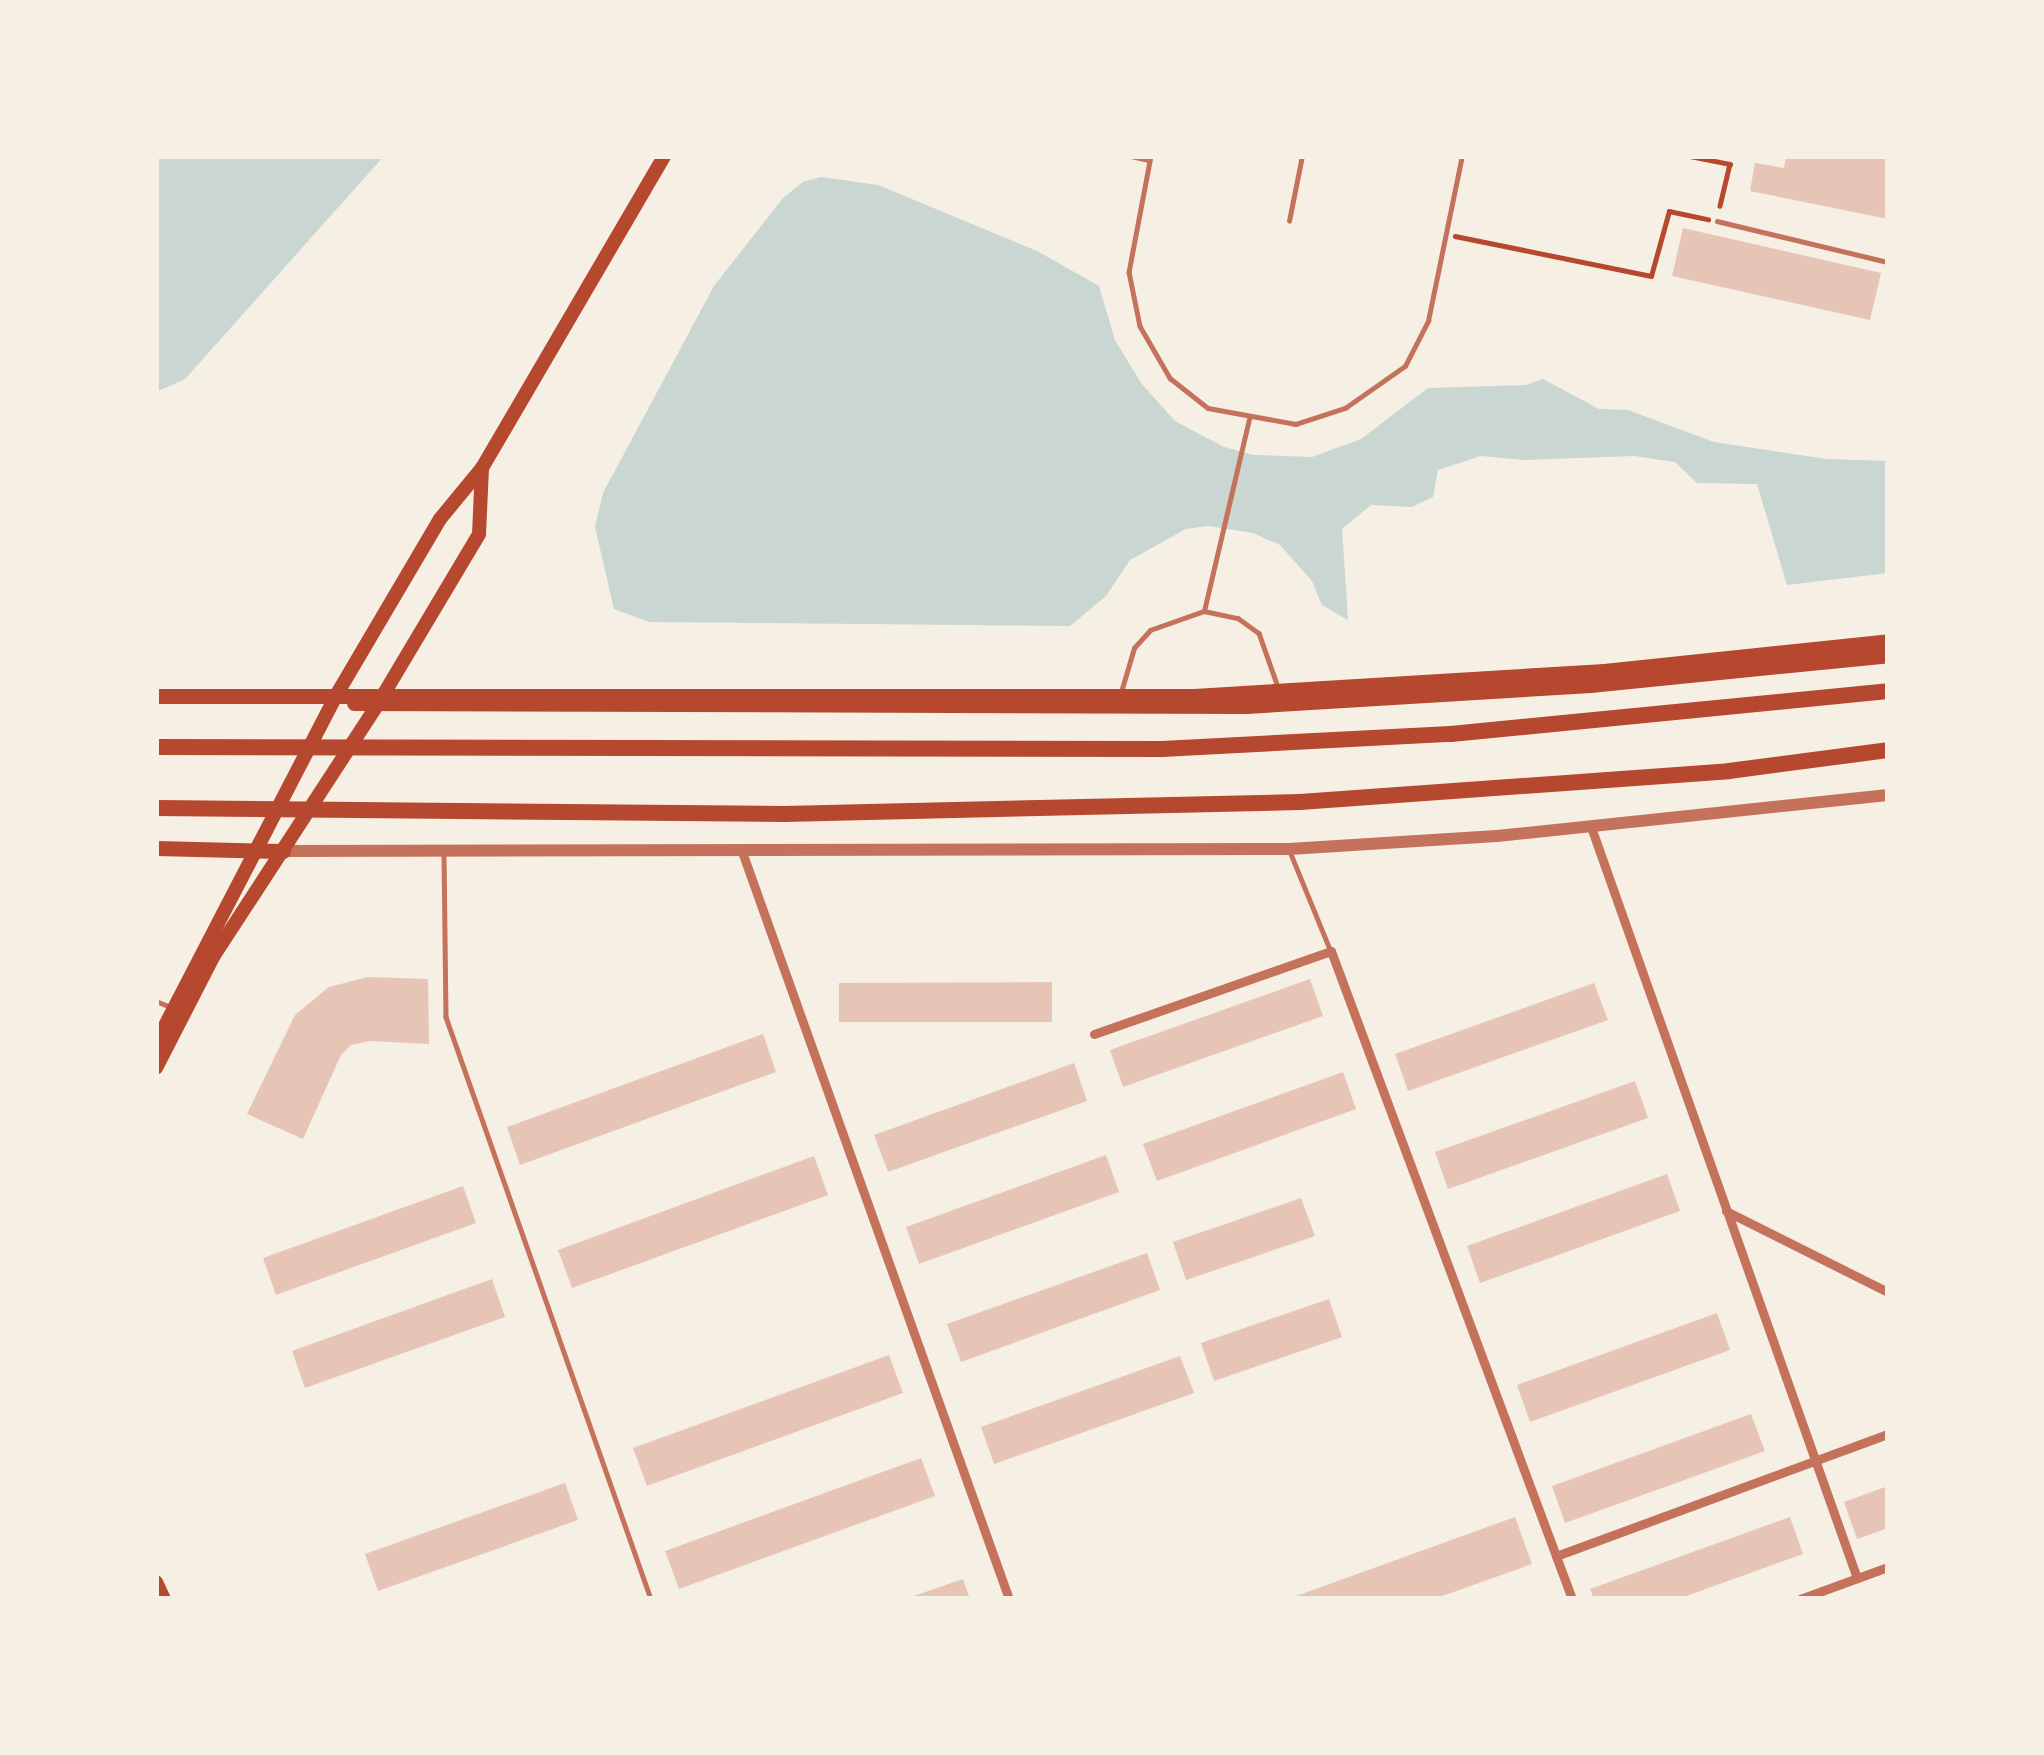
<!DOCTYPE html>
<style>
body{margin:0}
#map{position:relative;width:2044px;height:1755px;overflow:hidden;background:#f6efe4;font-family:"Alegreya Sans",sans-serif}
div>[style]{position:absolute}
.water>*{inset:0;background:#c9d6d2}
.building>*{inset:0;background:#e6c5b7}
.path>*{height:4.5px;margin:-2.25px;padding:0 2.25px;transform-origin:2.25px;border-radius:2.25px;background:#b5482f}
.service>*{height:4.5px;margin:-2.25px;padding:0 2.25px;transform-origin:2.25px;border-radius:2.25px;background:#c5725c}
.minor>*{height:9px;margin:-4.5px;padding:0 4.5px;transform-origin:4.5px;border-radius:4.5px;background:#c5725c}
.tertiary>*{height:12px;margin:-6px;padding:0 6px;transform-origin:6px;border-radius:6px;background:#c5725c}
.secondary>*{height:14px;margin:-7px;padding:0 7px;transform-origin:7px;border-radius:7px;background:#b5482f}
.primary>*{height:15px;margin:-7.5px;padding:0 7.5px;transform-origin:7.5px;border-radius:7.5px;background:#b5482f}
.motorway>*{height:16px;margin:-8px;padding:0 8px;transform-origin:8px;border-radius:8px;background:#b5482f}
span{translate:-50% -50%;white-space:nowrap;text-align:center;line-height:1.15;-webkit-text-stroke:9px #f6efe4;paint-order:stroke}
.frame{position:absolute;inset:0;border:159px solid #f6efe4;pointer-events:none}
</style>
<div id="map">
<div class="water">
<i style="clip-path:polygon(156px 156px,384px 156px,185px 379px,156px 392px)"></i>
<i style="clip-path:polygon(821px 177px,878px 185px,1037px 251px,1099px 286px,1115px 340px,1141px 383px,1175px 421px,1224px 447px,1254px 455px,1312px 457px,1361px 439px,1428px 388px,1526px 385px,1543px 379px,1599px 409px,1628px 410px,1714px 442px,1827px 459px,1888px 461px,1888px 573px,1787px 585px,1757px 484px,1697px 483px,1675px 462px,1634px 456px,1524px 460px,1481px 456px,1438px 470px,1433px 497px,1412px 507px,1371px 505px,1342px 529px,1348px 620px,1322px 605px,1312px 581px,1280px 545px,1253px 533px,1208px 526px,1186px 529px,1130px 560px,1106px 596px,1070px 626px,649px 622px,614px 609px,595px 527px,603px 493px,714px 286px,783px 198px,803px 182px)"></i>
</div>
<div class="building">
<i style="clip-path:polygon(1786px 156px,1888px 156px,1888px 219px,1750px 191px,1755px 163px,1784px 168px)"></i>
<i style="clip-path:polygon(1683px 228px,1881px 273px,1870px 320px,1672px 276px)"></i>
<i style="clip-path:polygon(368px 977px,428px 979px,429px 1044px,370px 1041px,351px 1045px,341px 1055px,303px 1139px,247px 1114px,295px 1015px,329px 987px)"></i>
<i style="clip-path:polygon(1310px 979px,1323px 1016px,1123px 1087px,1110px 1050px)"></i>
<i style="clip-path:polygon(1052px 982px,1052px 1022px,839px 1022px,839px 983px)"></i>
<i style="clip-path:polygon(1594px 983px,1608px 1020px,1408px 1091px,1395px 1054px)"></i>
<i style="clip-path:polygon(763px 1034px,776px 1072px,520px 1165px,507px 1127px)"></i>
<i style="clip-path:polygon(1074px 1063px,1087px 1101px,888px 1172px,874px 1135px)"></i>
<i style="clip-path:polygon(1343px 1072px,1356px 1109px,1157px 1181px,1143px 1144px)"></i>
<i style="clip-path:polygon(1635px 1081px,1648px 1118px,1448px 1189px,1435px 1152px)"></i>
<i style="clip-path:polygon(1106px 1155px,1119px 1192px,919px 1264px,906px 1227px)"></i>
<i style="clip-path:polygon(814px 1156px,828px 1195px,572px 1288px,558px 1250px)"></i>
<i style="clip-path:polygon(1667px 1174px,1680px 1211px,1480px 1283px,1467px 1246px)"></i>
<i style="clip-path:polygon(463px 1186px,476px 1223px,276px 1295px,263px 1258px)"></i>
<i style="clip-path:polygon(1301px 1198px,1315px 1236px,1186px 1280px,1173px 1242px)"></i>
<i style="clip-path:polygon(1147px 1253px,1160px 1290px,961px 1362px,947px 1324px)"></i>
<i style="clip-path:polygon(492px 1279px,505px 1317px,305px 1388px,292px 1351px)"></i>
<i style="clip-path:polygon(1329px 1299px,1342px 1337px,1214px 1381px,1201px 1343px)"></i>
<i style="clip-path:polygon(1717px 1313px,1730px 1350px,1530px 1422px,1517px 1385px)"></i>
<i style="clip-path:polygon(889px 1355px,903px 1393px,647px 1486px,633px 1448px)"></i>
<i style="clip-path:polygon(1180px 1356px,1194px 1393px,994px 1464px,981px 1427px)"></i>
<i style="clip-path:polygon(1751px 1414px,1765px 1451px,1565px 1523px,1552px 1486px)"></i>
<i style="clip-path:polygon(921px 1458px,935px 1496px,679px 1589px,665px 1551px)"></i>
<i style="clip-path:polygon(565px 1483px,578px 1520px,378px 1591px,365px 1554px)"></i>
<i style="clip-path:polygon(1888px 1486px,1888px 1528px,1857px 1539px,1844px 1502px)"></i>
<i style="clip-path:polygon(1515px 1517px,1532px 1564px,1434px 1599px,1288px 1599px)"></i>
<i style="clip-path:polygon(1790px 1517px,1803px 1554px,1678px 1599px,1594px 1599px,1590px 1589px)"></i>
<i style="clip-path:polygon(963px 1579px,970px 1599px,908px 1599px,908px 1598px)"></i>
</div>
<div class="path">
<i style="left:1690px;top:156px;width:41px;rotate:11.3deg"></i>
<i style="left:1730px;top:164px;width:43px;rotate:103.4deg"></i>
<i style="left:1455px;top:236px;width:200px;rotate:11.5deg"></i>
<i style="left:1651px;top:276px;width:67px;rotate:-74.5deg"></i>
<i style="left:1669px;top:211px;width:40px;rotate:12deg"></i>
</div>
<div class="service">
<i style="left:1131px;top:156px;width:18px;rotate:13deg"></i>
<i style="left:1151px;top:156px;width:118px;rotate:100.7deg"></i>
<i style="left:1129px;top:272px;width:55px;rotate:78.5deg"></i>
<i style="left:1140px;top:326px;width:60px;rotate:60deg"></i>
<i style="left:1170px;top:378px;width:48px;rotate:38.3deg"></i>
<i style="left:1208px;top:408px;width:89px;rotate:10.3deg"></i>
<i style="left:1296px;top:424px;width:52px;rotate:-18.1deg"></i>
<i style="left:1345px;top:408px;width:73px;rotate:-35deg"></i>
<i style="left:1405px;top:366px;width:51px;rotate:-62.9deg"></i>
<i style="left:1428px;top:321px;width:168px;rotate:-78.4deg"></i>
<i style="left:1289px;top:221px;width:66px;rotate:-78.7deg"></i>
<i style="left:1717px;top:221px;width:176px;rotate:13.5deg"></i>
<i style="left:1204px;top:611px;width:197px;rotate:-76.8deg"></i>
<i style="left:1121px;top:692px;width:46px;rotate:-73.5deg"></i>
<i style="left:1134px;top:648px;width:24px;rotate:-48deg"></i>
<i style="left:1150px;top:630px;width:57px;rotate:-19.4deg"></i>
<i style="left:1204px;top:611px;width:35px;rotate:12deg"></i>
<i style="left:1238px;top:618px;width:26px;rotate:36deg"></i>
<i style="left:1259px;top:633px;width:57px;rotate:70.6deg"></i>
<i style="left:444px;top:854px;width:163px;rotate:89.3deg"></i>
<i style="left:446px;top:1017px;width:617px;rotate:70.6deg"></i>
<i style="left:1291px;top:854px;width:103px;rotate:67.7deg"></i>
<i style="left:156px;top:1001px;width:18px;rotate:22deg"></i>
</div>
<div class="minor">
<i style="left:1591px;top:827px;width:797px;rotate:70.5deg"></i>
<i style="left:741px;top:849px;width:796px;rotate:70.34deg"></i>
<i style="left:1094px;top:1034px;width:251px;rotate:-19.3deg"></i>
<i style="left:1331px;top:951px;width:691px;rotate:69.6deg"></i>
<i style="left:1726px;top:1211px;width:181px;rotate:26.6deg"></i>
<i style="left:1556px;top:1556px;width:354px;rotate:-20.2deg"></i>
<i style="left:1800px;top:1599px;width:94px;rotate:-20deg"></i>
</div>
<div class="tertiary">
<i style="left:283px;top:851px;width:1006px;rotate:-0.11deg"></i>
<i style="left:1289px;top:849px;width:208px;rotate:-3.6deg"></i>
<i style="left:1497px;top:836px;width:393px;rotate:-6deg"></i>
</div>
<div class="secondary">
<i style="left:156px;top:1043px;width:387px;rotate:-62.6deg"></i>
<i style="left:334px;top:699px;width:209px;rotate:-59.5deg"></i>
<i style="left:440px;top:519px;width:66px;rotate:-50.5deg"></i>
<i style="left:482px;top:468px;width:361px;rotate:-59.7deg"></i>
<i style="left:156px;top:1068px;width:125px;rotate:-62.8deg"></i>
<i style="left:213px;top:957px;width:298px;rotate:-56.9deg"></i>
<i style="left:376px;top:707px;width:201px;rotate:-59.2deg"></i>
<i style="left:479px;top:534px;width:66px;rotate:-87.4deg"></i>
<i style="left:156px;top:1582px;width:19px;rotate:65deg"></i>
</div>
<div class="primary">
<i style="left:156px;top:696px;width:1038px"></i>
<i style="left:1194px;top:696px;width:411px;rotate:-3.5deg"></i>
<i style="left:1604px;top:671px;width:286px;rotate:-6deg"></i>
<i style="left:354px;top:703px;width:892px;rotate:0.19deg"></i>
<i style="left:1246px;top:706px;width:345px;rotate:-3.5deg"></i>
<i style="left:1590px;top:685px;width:300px;rotate:-5.7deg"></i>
<i style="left:156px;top:848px;width:127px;rotate:1.4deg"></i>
</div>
<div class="motorway">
<i style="left:156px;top:747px;width:1006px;rotate:0.11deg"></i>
<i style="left:1162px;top:749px;width:289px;rotate:-3deg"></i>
<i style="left:1451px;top:734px;width:439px;rotate:-5.6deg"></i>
<i style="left:156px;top:808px;width:628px;rotate:0.55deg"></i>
<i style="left:784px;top:814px;width:516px;rotate:-1.33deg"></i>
<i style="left:1300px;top:802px;width:430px;rotate:-4.1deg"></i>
<i style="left:1729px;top:771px;width:160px;rotate:-7.5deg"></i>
</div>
<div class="frame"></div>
</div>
